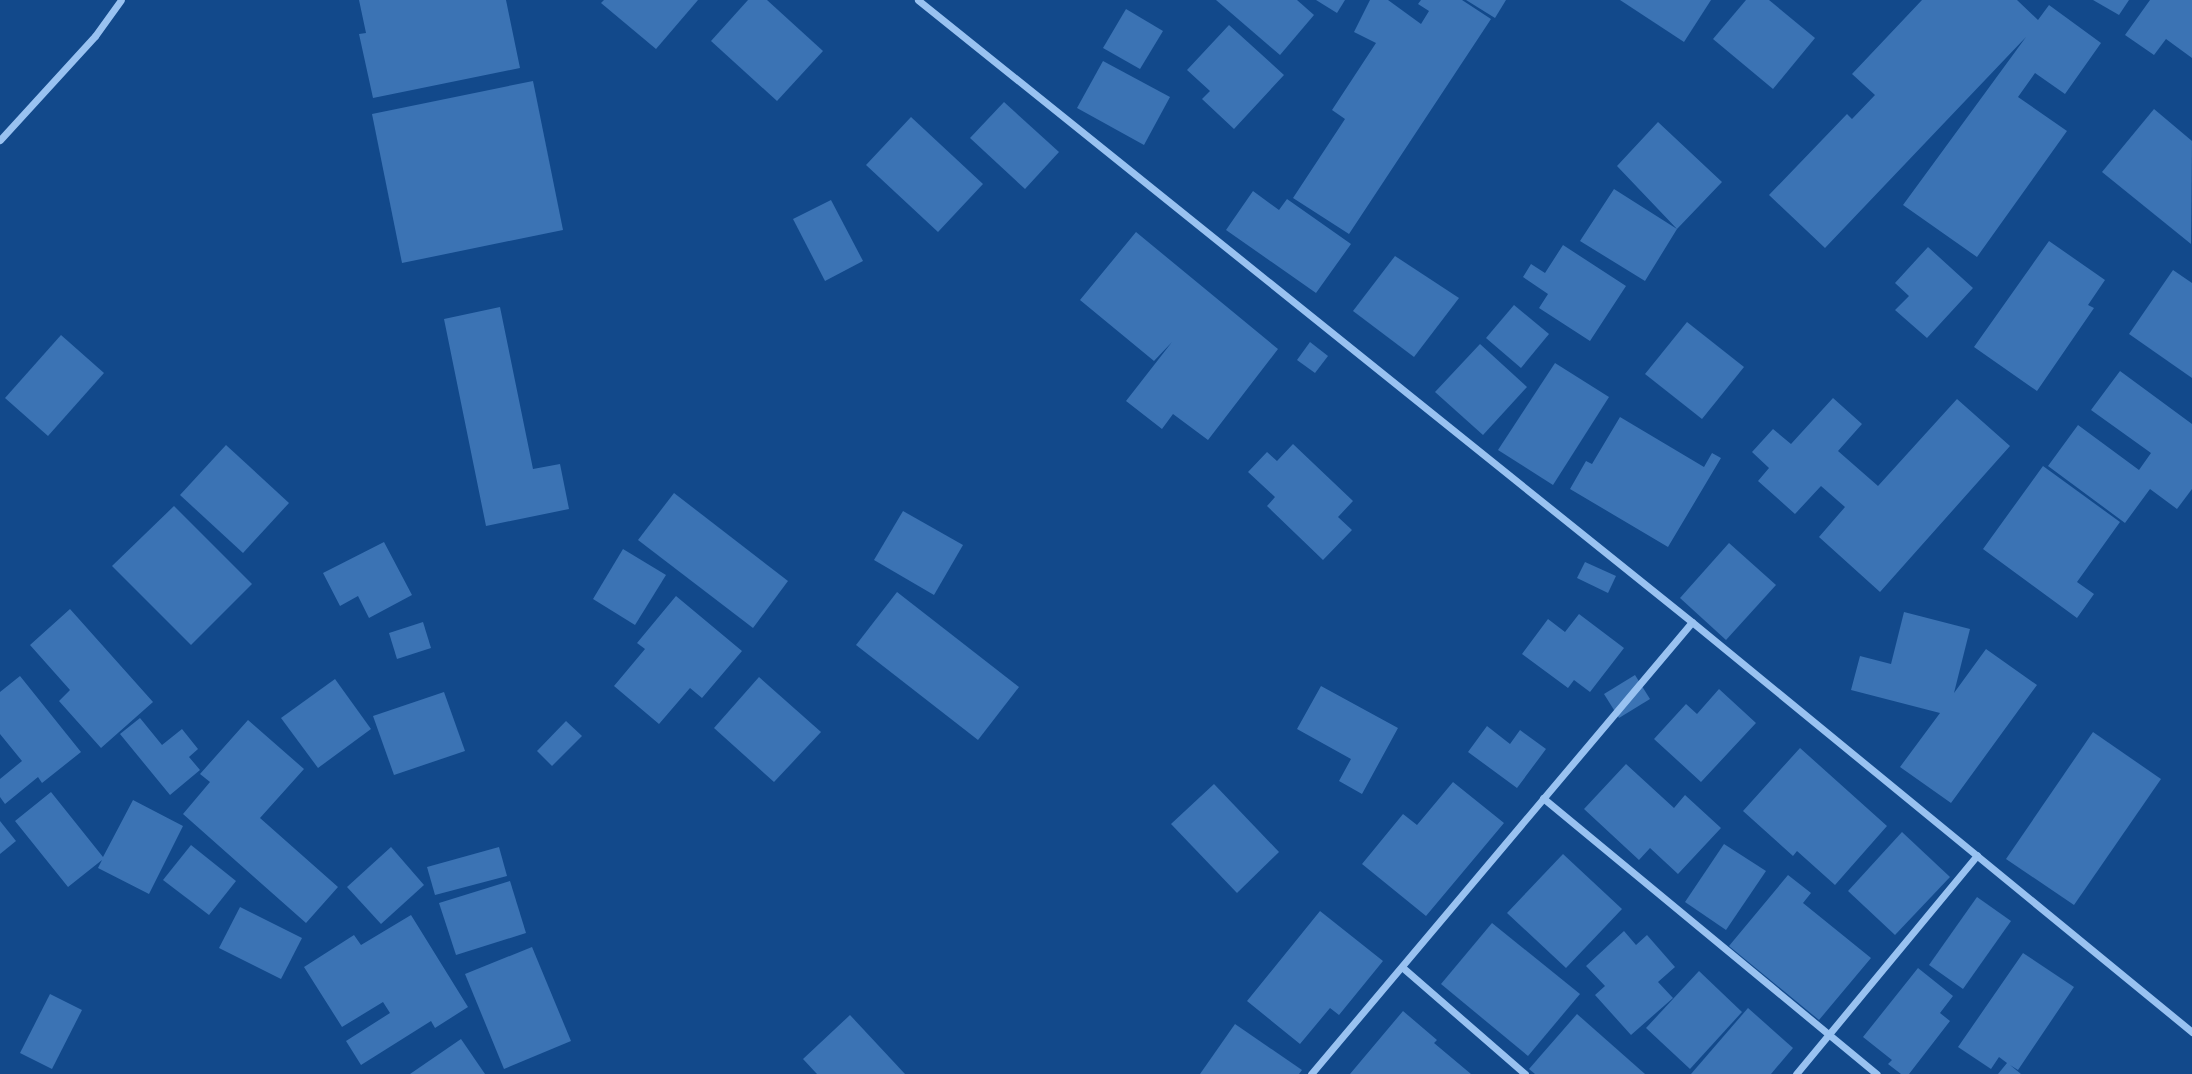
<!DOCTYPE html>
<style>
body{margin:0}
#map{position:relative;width:2192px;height:1074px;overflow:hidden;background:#12498b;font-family:"Open Sans",sans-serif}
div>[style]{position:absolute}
.building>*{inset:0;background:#3b73b4}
.street>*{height:7px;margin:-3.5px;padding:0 3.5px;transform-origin:3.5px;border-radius:3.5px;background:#99c2f1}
span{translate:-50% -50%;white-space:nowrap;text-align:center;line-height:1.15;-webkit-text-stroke:5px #12498b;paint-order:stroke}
</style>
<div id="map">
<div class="building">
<i style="clip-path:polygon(359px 0,506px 0,520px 68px,373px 98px,359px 34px,366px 33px)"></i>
<i style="clip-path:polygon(604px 0,698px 0,656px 49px,601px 3px)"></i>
<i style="clip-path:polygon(748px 0,767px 0,823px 51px,777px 101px,711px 41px)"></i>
<i style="clip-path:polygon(1216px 0,1297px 0,1314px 15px,1280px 55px)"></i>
<i style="clip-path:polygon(1316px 0,1345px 0,1337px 13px)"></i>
<i style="clip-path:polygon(1370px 0,1388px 0,1421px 24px,1429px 11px,1418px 4px,1421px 0,1462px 0,1491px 19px,1349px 234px,1293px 198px,1345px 119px,1332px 110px,1376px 43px,1354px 32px)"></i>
<i style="clip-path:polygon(1466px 0,1506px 0,1495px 18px)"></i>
<i style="clip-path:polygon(1620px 0,1711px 0,1684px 42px)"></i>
<i style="clip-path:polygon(1746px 0,1769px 0,1815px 38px,1773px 89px,1713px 39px)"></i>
<i style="clip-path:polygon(1922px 0,2017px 0,2038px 20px,2049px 5px,2101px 43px,2065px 94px,2035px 73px,2018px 97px,2067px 131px,1977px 257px,1903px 205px,2026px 37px,1825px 248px,1769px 195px,1847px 114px,1852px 119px,1875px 95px,1852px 74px)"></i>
<i style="clip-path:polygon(2093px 0,2129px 0,2119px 15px)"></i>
<i style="clip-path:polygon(2150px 0,2192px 0,2192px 58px,2166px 39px,2154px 55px,2125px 35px)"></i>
<i style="clip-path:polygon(1126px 9px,1163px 31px,1140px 69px,1103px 48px)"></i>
<i style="clip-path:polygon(1229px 25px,1284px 75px,1234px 129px,1202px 99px,1210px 91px,1187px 70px)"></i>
<i style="clip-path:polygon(1103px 61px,1170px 97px,1144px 145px,1077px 108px)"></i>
<i style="clip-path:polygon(533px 81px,563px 230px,402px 263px,372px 114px)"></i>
<i style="clip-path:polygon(1004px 102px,1059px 152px,1025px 189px,970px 138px)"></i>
<i style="clip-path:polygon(2154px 109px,2192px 141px,2191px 244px,2102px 172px)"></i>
<i style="clip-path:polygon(911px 117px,983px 184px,938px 232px,866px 165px)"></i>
<i style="clip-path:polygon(1658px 122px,1722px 182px,1677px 229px,1645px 281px,1580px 241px,1614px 189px,1677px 229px,1617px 166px)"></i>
<i style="clip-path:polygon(1253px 191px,1279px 210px,1287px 199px,1351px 244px,1316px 293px,1226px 230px)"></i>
<i style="clip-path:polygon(831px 200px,863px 261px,825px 281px,793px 219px)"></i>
<i style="clip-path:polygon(1136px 232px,1278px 349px,1208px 440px,1173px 414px,1162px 429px,1126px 401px,1172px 342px,1154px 361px,1080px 300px)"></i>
<i style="clip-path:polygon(2049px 241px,2105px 280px,2088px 305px,2094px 308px,2037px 391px,1974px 347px)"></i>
<i style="clip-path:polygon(1563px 245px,1626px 286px,1590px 341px,1539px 308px,1548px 294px,1523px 277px,1531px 264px,1545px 273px)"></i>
<i style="clip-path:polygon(1928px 247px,1973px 288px,1927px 338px,1895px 310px,1909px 296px,1895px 283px)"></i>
<i style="clip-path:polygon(1395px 256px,1459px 298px,1414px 357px,1353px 311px)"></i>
<i style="clip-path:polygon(2173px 270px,2192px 283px,2192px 378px,2129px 334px)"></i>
<i style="clip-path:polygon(1514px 305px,1549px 334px,1521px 368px,1486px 338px)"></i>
<i style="clip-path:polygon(500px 307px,533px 469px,560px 464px,569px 509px,486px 526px,444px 319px)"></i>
<i style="clip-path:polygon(1687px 322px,1744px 367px,1702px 419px,1645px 374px)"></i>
<i style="clip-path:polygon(61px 335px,104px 373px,48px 436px,5px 398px)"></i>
<i style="clip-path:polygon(1310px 342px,1328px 356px,1315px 373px,1297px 360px)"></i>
<i style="clip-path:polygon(1480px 344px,1527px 387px,1483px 435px,1435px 392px)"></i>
<i style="clip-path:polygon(1555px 363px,1609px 397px,1553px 485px,1498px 450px)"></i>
<i style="clip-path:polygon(2120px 371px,2192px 424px,2192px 489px,2177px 509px,2150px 489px,2125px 523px,2048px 466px,2078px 425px,2139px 470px,2151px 453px,2091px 410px)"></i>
<i style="clip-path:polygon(1833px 398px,1862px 424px,1838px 451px,1878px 486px,1957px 399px,2010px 446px,1880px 592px,1819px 537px,1845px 507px,1821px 486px,1795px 514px,1758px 481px,1769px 468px,1752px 452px,1773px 429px,1791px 444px)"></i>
<i style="clip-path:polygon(1620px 417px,1704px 467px,1712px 453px,1721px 458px,1668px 547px,1570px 489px,1586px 461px,1592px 464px)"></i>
<i style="clip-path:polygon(1293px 444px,1353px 501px,1338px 517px,1352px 530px,1323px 560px,1267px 506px,1275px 497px,1248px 472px,1267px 452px,1277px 461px)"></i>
<i style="clip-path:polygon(226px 445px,289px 503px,243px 553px,180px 495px)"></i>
<i style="clip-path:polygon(2043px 466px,2120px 522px,2077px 582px,2094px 594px,2077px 618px,1983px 549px)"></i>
<i style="clip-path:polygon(674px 493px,788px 581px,753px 628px,638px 540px)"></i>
<i style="clip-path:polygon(174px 506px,252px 584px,191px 645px,112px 566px)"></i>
<i style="clip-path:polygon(903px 511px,963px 545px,934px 595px,874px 560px)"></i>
<i style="clip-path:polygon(384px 542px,412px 595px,369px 618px,358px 596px,340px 606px,323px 573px)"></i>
<i style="clip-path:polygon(1729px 543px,1776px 585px,1726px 640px,1680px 598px)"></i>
<i style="clip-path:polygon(623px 549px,666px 575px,635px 625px,593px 599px)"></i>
<i style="clip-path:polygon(1585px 562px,1616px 576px,1608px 593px,1577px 578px)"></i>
<i style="clip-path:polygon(897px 592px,1019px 687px,978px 740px,856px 645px)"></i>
<i style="clip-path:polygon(676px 596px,742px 651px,702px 698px,690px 688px,659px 724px,614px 686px,645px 649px,637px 643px)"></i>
<i style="clip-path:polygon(70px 609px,153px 702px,101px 748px,59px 701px,70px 690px,30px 645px)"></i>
<i style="clip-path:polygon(1904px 612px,1970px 629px,1954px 693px,1986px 649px,2037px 685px,1951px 803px,1900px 767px,1940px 713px,1851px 690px,1860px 656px,1891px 664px)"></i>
<i style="clip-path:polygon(1579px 614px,1624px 648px,1590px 692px,1574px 680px,1568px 688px,1522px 654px,1548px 619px,1565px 632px)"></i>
<i style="clip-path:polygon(423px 622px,431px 648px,397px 659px,389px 633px)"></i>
<i style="clip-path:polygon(1635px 675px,1650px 699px,1619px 718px,1604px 694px)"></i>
<i style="clip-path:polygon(20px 676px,81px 752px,42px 783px,38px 777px,5px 804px,0 797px,0 779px,22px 761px,0 734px,0 692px)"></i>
<i style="clip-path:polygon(759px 677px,821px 732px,774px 782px,714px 728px)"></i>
<i style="clip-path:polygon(335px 679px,371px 729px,318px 768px,281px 718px)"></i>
<i style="clip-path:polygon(1321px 686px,1398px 728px,1362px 794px,1339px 781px,1351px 759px,1297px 729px)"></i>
<i style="clip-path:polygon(1719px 689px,1756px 723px,1701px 782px,1654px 739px,1686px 704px,1697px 714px)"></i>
<i style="clip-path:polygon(444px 692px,465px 751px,394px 775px,373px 716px)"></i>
<i style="clip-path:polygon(140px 718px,162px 745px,182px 729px,198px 749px,189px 757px,200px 770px,170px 795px,120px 734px)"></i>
<i style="clip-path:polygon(248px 720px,304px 769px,260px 818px,338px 887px,306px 923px,183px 814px,210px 782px,200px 774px)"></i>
<i style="clip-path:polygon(566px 721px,582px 736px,552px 766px,537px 751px)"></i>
<i style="clip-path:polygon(1487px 726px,1510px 744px,1520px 730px,1546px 749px,1517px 788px,1468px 752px)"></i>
<i style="clip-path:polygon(2093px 732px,2161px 779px,2074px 905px,2006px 859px)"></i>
<i style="clip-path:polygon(1800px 748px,1887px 826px,1835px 885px,1797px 851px,1793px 856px,1743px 811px)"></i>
<i style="clip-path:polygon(1626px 764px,1674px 808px,1685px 795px,1721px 828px,1678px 874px,1650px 848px,1639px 860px,1584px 809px)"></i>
<i style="clip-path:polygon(1453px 782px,1504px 823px,1426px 916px,1362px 864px,1403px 814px,1417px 825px)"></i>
<i style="clip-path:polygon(1214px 784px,1279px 852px,1237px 893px,1171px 824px)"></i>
<i style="clip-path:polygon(51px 792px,103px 857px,133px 800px,183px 826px,149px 894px,98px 868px,102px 860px,68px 887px,15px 821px)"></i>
<i style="clip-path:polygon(0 821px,16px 841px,0 854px)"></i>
<i style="clip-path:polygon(1902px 832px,1950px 877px,1895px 935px,1848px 891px)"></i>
<i style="clip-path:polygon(1724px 844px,1766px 871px,1726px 930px,1685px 902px)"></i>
<i style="clip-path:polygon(191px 845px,236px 881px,209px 915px,163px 880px)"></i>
<i style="clip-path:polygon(391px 847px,424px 885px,381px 924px,347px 887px)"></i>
<i style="clip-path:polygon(499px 847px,507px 876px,435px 895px,427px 867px)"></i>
<i style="clip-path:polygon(1563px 854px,1622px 909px,1566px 968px,1507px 913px)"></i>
<i style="clip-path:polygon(1788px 875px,1811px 893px,1803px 903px,1871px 958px,1819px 1020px,1729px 946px)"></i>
<i style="clip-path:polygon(510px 881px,526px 933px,456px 955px,439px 903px)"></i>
<i style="clip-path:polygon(1977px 897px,2011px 921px,1963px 989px,1929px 965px)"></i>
<i style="clip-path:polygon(240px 907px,302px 938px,281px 979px,219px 948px)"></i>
<i style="clip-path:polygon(1320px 911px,1383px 961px,1339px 1015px,1330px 1008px,1300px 1044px,1247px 1001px)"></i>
<i style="clip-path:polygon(411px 915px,468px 1007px,435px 1028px,431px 1021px,361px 1065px,346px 1041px,390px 1013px,383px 1002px,342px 1027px,304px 967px,354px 935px,361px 945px)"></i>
<i style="clip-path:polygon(1492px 923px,1580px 994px,1528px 1056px,1441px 984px)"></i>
<i style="clip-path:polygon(1624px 931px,1636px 945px,1647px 935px,1675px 967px,1658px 982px,1673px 998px,1631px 1035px,1595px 995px,1605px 986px,1586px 966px)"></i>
<i style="clip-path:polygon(532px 947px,571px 1041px,504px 1069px,465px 974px)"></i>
<i style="clip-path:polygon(2023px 953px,2074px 987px,2018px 1070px,2010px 1065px,2021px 1074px,1998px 1074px,2007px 1063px,1999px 1057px,1991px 1069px,1958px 1047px)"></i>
<i style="clip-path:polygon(1918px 968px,1953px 996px,1940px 1013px,1950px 1021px,1909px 1074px,1901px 1074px,1888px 1064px,1892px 1060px,1863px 1037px)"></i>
<i style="clip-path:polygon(1699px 971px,1742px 1012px,1690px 1069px,1646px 1028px)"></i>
<i style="clip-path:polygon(50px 994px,82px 1010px,52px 1069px,20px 1053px)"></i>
<i style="clip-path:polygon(1748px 1008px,1793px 1048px,1771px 1074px,1691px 1074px)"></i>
<i style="clip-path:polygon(1403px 1011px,1437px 1040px,1434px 1043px,1471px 1074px,1350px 1074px)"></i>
<i style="clip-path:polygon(1577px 1014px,1645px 1074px,1535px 1074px,1529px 1069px)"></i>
<i style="clip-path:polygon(850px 1015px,905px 1074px,817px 1074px,803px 1059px)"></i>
<i style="clip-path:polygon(1235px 1024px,1302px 1070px,1299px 1074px,1200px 1074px)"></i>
<i style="clip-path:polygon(461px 1039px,485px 1074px,410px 1074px)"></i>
</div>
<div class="street">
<i style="left:918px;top:0;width:993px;rotate:38.79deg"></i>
<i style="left:1692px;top:622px;width:647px;rotate:39.35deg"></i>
<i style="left:0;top:140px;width:141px;rotate:-47.6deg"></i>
<i style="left:95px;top:36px;width:44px;rotate:-54.2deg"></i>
<i style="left:1543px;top:798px;width:433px;rotate:39.6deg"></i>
<i style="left:1402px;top:967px;width:163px;rotate:41deg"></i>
<i style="left:1311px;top:1074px;width:591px;rotate:-49.87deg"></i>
<i style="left:1796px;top:1074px;width:284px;rotate:-50.4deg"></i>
</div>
</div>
